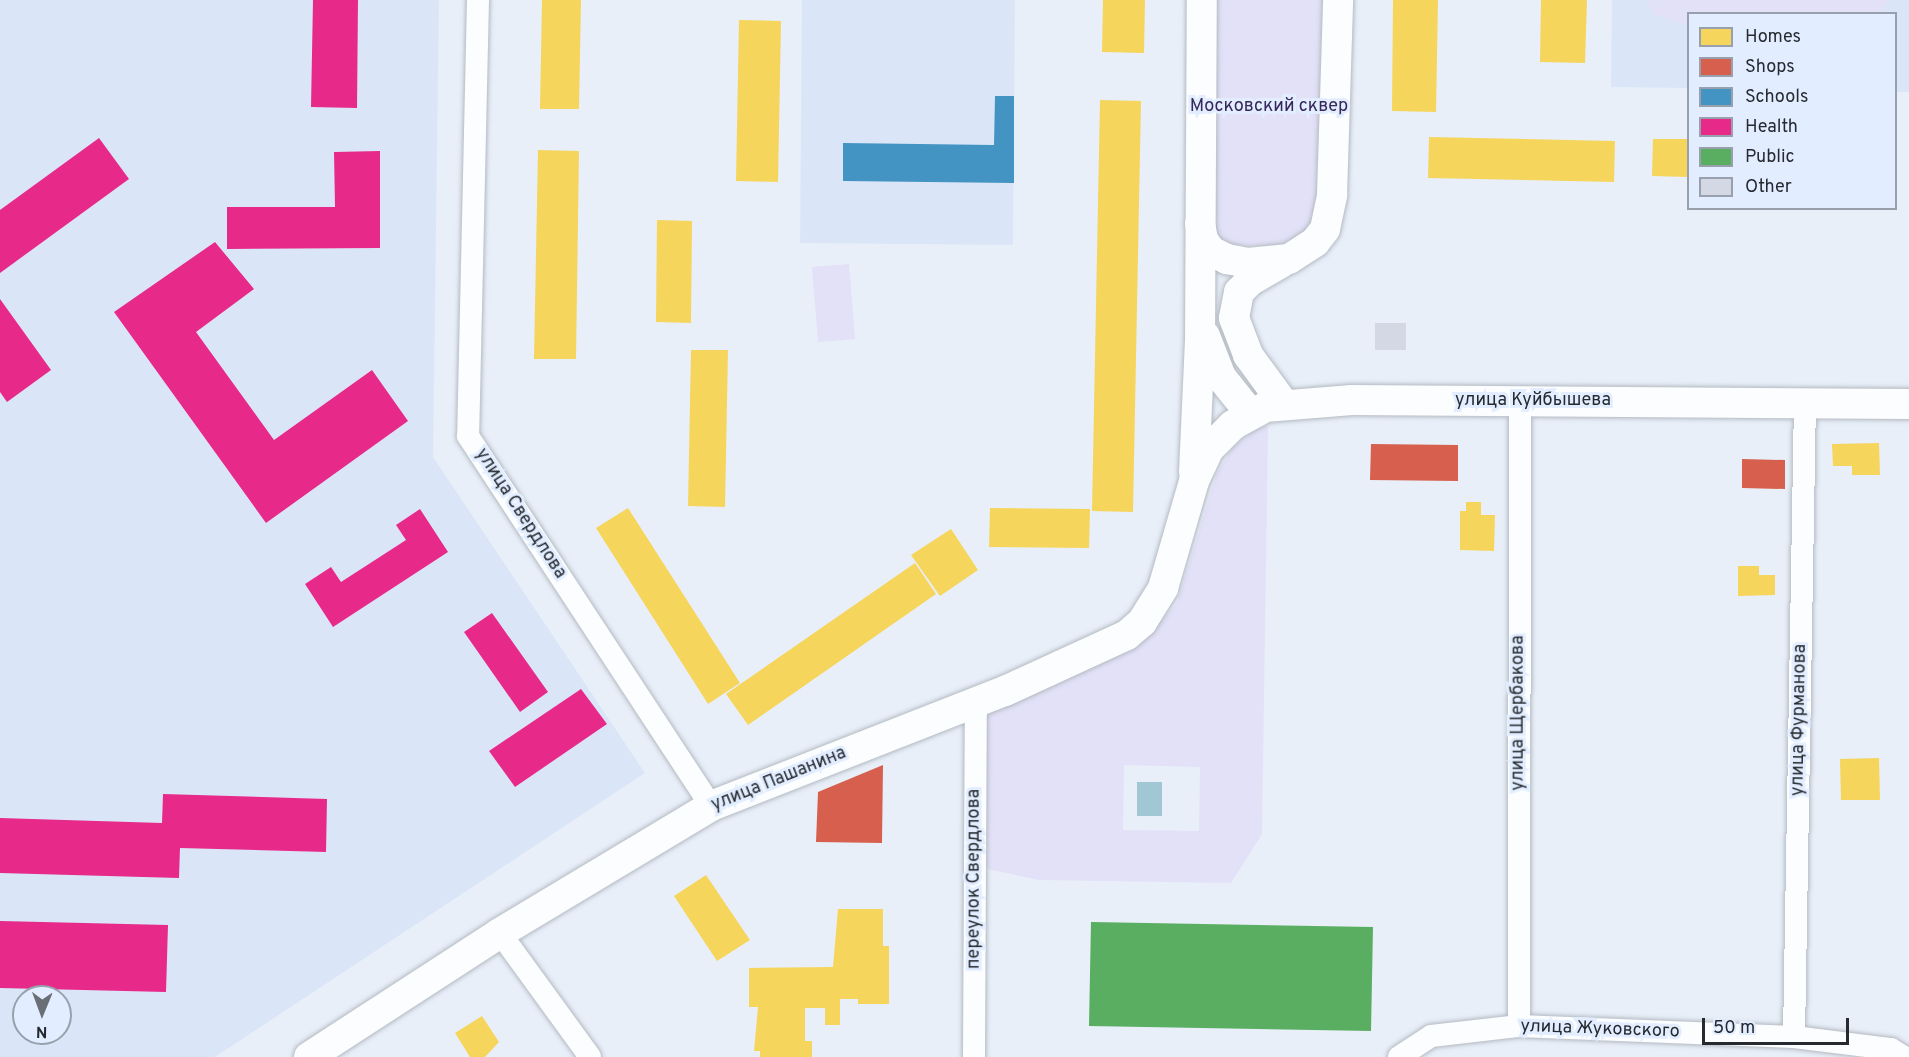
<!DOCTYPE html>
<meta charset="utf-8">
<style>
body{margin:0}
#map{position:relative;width:1909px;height:1057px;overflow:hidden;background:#e8eff9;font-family:Overpass,sans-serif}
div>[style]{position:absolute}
.built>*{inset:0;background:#dae6f7}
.green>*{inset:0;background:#e2e1f8}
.water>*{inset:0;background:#a1c7d5}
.homes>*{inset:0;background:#f6d55c}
.shops>*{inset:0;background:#d6604d}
.schools>*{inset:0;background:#4393c3}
.health>*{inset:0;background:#e7298a}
.public>*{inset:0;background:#5aae61}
.building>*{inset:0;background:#d4d8e5}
.roads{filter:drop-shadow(0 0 2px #b4bac1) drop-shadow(0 0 2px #b4bac1)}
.minor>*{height:22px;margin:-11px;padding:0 11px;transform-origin:11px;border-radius:11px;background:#fcfdfe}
.major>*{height:30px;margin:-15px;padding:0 15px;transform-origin:15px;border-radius:15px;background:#fcfdfe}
span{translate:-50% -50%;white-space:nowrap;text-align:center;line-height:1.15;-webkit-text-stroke:6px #e2eeff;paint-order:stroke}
.park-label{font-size:18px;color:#37275a}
.street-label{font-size:18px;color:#262a30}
.legend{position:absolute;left:1687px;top:12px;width:210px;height:198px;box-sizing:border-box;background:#e2eeff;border:2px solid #97a0ac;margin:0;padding:8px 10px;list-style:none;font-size:18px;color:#262a30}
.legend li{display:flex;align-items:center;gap:12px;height:30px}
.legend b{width:30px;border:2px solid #97a0ac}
.north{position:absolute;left:12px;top:985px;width:60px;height:60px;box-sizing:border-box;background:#e2eeff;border:2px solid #97a0ac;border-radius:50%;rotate:181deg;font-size:16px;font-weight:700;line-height:24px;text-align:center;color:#262a30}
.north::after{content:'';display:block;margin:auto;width:21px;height:27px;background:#6a6f76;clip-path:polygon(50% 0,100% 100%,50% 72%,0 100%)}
.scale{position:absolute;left:1702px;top:1018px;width:147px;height:27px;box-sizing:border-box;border:3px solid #262a30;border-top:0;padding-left:8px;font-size:18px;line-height:21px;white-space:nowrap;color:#262a30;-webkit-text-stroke:4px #e2eeff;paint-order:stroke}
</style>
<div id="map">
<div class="built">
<i style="clip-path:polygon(evenodd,0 0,439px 0,433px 457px,645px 773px,215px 1057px,0 1057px,0 0,24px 997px,60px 997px,60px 1033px,24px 1033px,24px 997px)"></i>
<i style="clip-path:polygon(802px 0,1015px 0,1013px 245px,800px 243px)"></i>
<i style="clip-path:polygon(1612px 0,1909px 0,1909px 92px,1896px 92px,1896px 14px,1688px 14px,1688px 88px,1611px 87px)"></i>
</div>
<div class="green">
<i style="clip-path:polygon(1216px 0,1326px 0,1321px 215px,1294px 246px,1221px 245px,1213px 228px)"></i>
<i style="clip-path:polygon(1646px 0,1888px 0,1880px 13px,1688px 14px,1688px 26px,1655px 15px)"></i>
<i style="clip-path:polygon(849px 264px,855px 339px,818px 342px,812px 267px)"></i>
<i style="clip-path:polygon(evenodd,1268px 426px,1262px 834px,1231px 883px,1039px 880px,978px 867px,982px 714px,1148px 636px,1177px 603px,1217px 473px,1233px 447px,1257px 428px,1268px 426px,1124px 765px,1200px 767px,1199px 831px,1123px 830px,1124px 765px)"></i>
</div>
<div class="water">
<i style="clip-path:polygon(1137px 782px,1162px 782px,1162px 816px,1137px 816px)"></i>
</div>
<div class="homes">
<i style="clip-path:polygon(542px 0,581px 0,579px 109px,540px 109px)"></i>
<i style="clip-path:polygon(1103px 0,1145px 0,1144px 53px,1102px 52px)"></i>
<i style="clip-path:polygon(1393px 0,1438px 0,1436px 112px,1392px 111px)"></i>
<i style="clip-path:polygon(1541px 0,1587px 0,1585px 63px,1540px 62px)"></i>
<i style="clip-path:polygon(739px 20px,781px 21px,778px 182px,736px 181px)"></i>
<i style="clip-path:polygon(1100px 100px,1141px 101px,1133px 512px,1092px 511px)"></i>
<i style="clip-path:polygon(1429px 137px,1615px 141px,1614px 182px,1428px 178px)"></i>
<i style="clip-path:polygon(1653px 139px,1688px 139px,1688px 177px,1652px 176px)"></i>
<i style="clip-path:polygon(538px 150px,579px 151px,576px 359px,534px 359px)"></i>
<i style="clip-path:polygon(657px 220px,692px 221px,691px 323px,656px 322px)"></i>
<i style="clip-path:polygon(691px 350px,728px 350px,725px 507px,688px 506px)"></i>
<i style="clip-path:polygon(1879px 443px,1880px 475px,1852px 475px,1852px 466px,1833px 466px,1832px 444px)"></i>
<i style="clip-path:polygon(1466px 502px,1481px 502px,1481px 515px,1495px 515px,1494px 551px,1460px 550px,1460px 511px,1466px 511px)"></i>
<i style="clip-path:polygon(628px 508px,740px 683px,708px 704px,596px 528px)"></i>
<i style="clip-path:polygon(990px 508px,1090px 509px,1089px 548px,989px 547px)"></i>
<i style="clip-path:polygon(951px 529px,978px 570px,940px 596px,911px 555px)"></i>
<i style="clip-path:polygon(915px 563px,936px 594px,748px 725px,726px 694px)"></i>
<i style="clip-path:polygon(1738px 566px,1759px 566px,1759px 575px,1775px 575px,1775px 595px,1738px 596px)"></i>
<i style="clip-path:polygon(1879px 758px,1880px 800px,1841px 800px,1840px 759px)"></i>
<i style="clip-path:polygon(706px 875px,750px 940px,717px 961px,674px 896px)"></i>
<i style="clip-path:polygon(838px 909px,883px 909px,883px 946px,889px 946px,889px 1004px,858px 1004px,858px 999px,840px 999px,840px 1025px,825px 1025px,825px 1008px,805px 1008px,805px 1041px,812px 1041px,812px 1057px,760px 1057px,760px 1051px,754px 1051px,758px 1007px,749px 1007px,749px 968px,833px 967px)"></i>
<i style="clip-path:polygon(482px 1016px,499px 1042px,485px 1057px,470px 1057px,455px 1033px)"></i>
</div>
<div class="shops">
<i style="clip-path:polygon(1371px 444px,1458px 445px,1458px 481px,1370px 480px)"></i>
<i style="clip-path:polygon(1742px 459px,1785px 460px,1785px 489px,1742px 488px)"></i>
<i style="clip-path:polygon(883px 765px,882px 843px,816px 842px,818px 792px)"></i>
</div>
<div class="schools">
<i style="clip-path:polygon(995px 96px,1014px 96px,1014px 183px,843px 181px,843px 143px,994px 145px)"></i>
</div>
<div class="health">
<i style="clip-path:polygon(313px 0,358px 0,357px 108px,311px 107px)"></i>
<i style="clip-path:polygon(99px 138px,129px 179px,0 273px,0 210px)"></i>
<i style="clip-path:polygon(380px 151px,380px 248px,227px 249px,227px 207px,335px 207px,334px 152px)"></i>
<i style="clip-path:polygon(215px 242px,254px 289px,196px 332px,274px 440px,372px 370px,408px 421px,266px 523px,114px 312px)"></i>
<i style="clip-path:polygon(0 299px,51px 370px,7px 402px,0 392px)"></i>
<i style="clip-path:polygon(420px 509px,448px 552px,333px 627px,305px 584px,331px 567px,341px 582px,406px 540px,396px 525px)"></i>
<i style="clip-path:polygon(492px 613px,548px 692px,520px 712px,464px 632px)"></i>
<i style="clip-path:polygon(581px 689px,607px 724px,515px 787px,489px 751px)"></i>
<i style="clip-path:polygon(163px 794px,327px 799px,326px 852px,180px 848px,179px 878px,0 873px,0 818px,162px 823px)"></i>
<i style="clip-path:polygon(0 921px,168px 925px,166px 992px,0 988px)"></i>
</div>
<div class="public">
<i style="clip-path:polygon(1091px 922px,1373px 927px,1371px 1031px,1089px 1026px)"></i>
</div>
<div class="building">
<i style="clip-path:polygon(1375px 323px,1406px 323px,1406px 350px,1375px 350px)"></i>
</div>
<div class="roads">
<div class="minor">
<i style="left:478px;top:0;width:436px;rotate:91.3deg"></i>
<i style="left:468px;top:436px;width:443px;rotate:56.7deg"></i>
<i style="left:500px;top:933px;width:153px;rotate:54deg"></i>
<i style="left:1519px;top:1026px;width:625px;rotate:-89.91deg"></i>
<i style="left:1794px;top:1037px;width:635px;rotate:-89.01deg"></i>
<i style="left:974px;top:1057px;width:356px;rotate:-89.7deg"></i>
<i style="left:1399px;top:1057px;width:38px;rotate:-33deg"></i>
<i style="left:1431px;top:1036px;width:89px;rotate:-6.5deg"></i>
<i style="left:1519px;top:1026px;width:275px;rotate:2.3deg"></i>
<i style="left:1794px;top:1037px;width:98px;rotate:7.1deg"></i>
<i style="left:1891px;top:1049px;width:15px;rotate:32deg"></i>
</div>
<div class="major">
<i style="left:1200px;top:224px;width:16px;rotate:79deg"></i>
<i style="left:1203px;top:240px;width:14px;rotate:54deg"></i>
<i style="left:1211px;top:251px;width:18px;rotate:27deg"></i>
<i style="left:1227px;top:259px;width:21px;rotate:11deg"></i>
<i style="left:1248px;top:263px;width:41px;rotate:-5.6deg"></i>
<i style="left:1289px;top:259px;width:31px;rotate:-33deg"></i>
<i style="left:1315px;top:242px;width:16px;rotate:-52deg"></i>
<i style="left:1325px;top:229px;width:35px;rotate:-78deg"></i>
<i style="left:1332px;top:195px;width:195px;rotate:-88.2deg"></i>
<i style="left:1281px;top:263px;width:34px;rotate:150deg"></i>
<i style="left:1251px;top:280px;width:17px;rotate:135deg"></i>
<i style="left:1239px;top:292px;width:26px;rotate:101deg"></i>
<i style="left:1234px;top:318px;width:40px;rotate:69deg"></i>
<i style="left:1248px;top:355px;width:59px;rotate:53.9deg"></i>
<i style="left:1205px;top:336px;width:44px;rotate:68.7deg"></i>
<i style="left:1221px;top:377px;width:46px;rotate:51.1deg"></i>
<i style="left:1194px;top:472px;width:130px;rotate:-87.4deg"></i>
<i style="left:1200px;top:342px;width:342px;rotate:-89.7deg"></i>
<i style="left:309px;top:1057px;width:228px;rotate:-33deg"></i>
<i style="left:500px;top:933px;width:246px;rotate:-31deg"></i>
<i style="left:711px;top:806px;width:316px;rotate:-21.4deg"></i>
<i style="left:1005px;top:691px;width:134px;rotate:-24.7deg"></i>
<i style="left:1127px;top:635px;width:20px;rotate:-41deg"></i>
<i style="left:1142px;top:622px;width:40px;rotate:-58deg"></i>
<i style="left:1163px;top:588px;width:111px;rotate:-73.8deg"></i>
<i style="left:1194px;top:481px;width:35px;rotate:-65deg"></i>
<i style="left:1209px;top:449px;width:34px;rotate:-45deg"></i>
<i style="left:1233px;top:425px;width:37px;rotate:-29deg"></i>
<i style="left:1265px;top:407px;width:87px;rotate:-4.6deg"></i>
<i style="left:1352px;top:400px;width:557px;rotate:0.41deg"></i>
</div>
</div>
<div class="park-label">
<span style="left:1269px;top:107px">Московский сквер</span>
</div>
<div class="street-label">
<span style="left:1533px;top:401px">улица Куйбышева</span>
<span style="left:520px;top:514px;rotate:57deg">улица Свердлова</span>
<span style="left:1519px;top:713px;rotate:-90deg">улица Щербакова</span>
<span style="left:1800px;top:720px;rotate:-89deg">улица Фурманова</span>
<span style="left:779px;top:780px;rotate:-22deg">улица Пашанина</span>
<span style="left:975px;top:879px;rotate:-90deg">переулок Свердлова</span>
<span style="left:1600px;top:1030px;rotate:2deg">улица Жуковского</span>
</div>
<ul class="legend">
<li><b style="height:16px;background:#f6d55c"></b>Homes</li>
<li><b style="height:16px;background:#d6604d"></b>Shops</li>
<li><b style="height:16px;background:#4393c3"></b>Schools</li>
<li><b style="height:16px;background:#e7298a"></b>Health</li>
<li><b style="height:16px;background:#5aae61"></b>Public</li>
<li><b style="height:16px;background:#d4d8e5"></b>Other</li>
</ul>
<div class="north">N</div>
<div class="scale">50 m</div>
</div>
